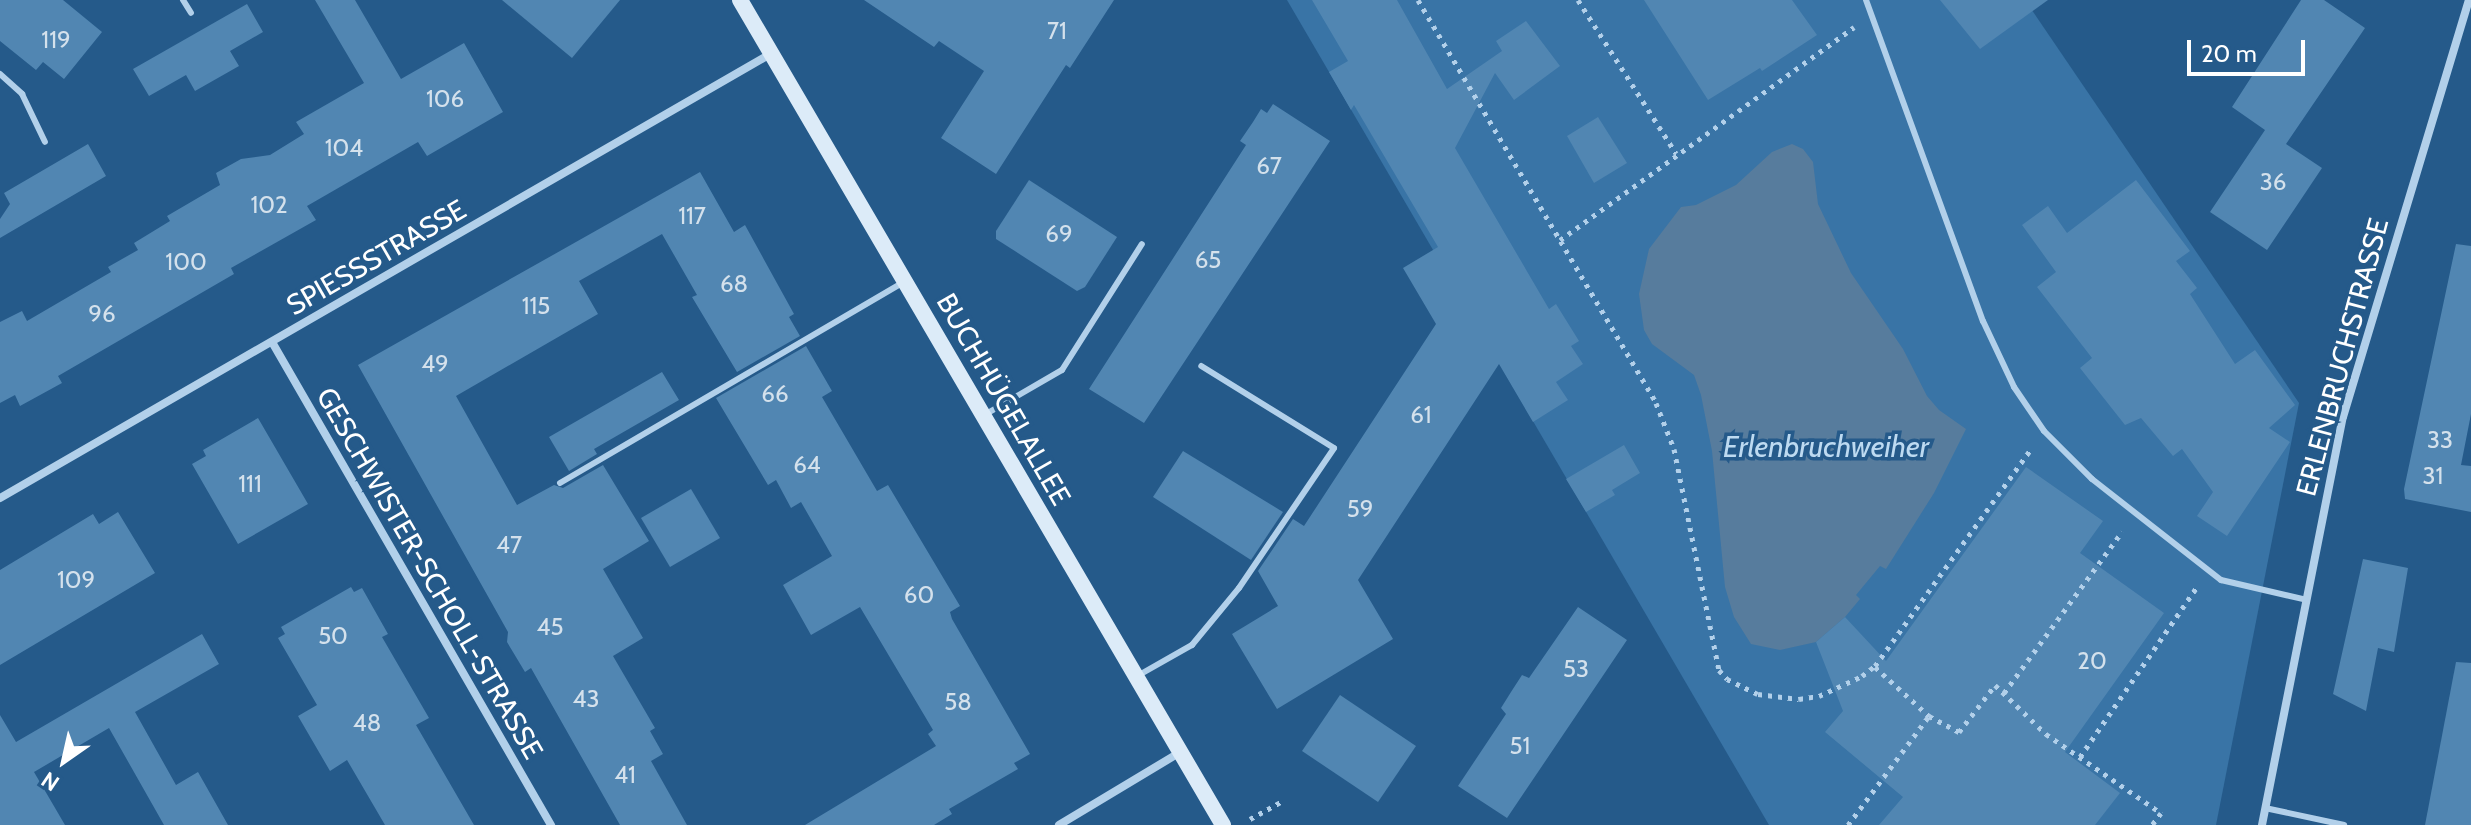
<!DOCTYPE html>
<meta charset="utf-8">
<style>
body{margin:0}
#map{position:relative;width:2471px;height:825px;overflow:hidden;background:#255a8a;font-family:Cabin,sans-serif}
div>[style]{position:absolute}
.green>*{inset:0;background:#3974a6}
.water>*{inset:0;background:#577c9d}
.building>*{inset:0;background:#5186b2}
.path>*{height:5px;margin-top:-2.5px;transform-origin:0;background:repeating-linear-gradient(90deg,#b2d0ea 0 4px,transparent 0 10px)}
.lane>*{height:6px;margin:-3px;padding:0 3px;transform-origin:3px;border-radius:3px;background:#b2d0ea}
.street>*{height:8px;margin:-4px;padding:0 4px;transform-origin:4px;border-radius:4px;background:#b2d0ea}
.secondary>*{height:16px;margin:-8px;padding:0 8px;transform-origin:8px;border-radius:8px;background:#dcebf8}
span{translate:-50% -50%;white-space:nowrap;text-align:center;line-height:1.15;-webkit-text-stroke:7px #255a8a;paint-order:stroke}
.number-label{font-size:24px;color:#d4e1ec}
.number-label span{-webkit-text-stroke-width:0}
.street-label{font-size:28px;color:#fff}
.water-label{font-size:30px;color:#bddaf1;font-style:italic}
.north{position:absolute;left:24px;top:721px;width:80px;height:80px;-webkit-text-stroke:6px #255a8a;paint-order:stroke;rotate:214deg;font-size:22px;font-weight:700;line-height:32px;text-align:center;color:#fff}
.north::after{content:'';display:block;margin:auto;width:28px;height:36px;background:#fff;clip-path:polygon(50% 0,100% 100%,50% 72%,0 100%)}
.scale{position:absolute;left:2187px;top:40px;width:118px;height:36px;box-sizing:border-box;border:4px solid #fff;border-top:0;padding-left:10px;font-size:24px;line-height:28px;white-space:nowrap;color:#fff;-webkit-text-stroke:6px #255a8a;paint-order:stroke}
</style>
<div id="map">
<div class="green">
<i style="clip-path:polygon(1287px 0,2025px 0,2299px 403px,2216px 825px,1769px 825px)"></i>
</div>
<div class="water">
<i style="clip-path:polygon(1792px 144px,1803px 149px,1813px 162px,1818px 204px,1851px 273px,1903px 349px,1927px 396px,1939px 410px,1966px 429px,1934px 493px,1886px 569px,1880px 566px,1856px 595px,1860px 599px,1845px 617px,1816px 642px,1780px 650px,1751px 644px,1734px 617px,1725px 587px,1712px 451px,1701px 395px,1694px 375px,1652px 344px,1644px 330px,1639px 294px,1649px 249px,1681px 207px,1696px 205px,1736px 185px,1772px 152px)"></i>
</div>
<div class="building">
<i style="clip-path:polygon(0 0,63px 0,102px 32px,64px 79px,43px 62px,36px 70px,0 41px)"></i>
<i style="clip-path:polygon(315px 0,355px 0,401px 79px,464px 43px,503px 112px,427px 156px,418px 142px,307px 206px,316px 220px,231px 268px,234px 274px,58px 376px,62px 383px,20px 406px,15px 395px,0 403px,0 322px,22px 311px,27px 321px,111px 272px,108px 267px,138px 250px,134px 243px,170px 221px,167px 216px,220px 185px,216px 173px,241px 159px,270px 155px,304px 134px,296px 122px,364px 83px)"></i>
<i style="clip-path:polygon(502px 0,620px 0,572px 58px)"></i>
<i style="clip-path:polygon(864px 0,1114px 0,1070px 68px,1066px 65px,996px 174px,941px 138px,984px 71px,939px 41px,934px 47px)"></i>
<i style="clip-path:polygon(1312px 0,1397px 0,1447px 89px,1502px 51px,1496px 41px,1526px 21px,1560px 66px,1514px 100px,1495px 73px,1455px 148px,1549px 309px,1556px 304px,1579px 341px,1571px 346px,1583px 364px,1556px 382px,1568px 400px,1533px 422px,1499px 364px,1358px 580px,1393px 639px,1277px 709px,1232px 634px,1278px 606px,1258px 571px,1293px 519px,1304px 526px,1436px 324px,1403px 268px,1438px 247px,1354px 105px,1351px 110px,1329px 72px,1348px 61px)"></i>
<i style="clip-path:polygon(1644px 0,1792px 0,1817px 35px,1762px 71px,1760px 68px,1708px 100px)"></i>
<i style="clip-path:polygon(1940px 0,2048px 0,1980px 49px)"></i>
<i style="clip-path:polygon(2301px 0,2324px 0,2365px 28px,2286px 144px,2322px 168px,2267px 250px,2210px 212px,2265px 130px,2232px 107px)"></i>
<i style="clip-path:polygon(247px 4px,263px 32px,230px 51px,239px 66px,195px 91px,186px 75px,149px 96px,133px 69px)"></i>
<i style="clip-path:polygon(1273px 104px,1330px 141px,1144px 423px,1089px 389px,1246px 145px,1240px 141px,1253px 122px,1261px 109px,1267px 113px)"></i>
<i style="clip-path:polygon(1598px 117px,1627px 163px,1594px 183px,1567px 136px)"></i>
<i style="clip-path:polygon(88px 144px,106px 176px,0 238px,0 219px,10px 204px,4px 193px)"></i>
<i style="clip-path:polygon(700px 172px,734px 232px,745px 225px,794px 314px,789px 317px,800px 336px,737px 372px,692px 297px,697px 295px,662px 234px,579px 281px,598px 314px,456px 396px,517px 505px,554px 485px,563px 488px,603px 465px,649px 541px,603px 569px,643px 638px,613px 656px,655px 728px,650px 731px,663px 754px,651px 761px,687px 825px,620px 825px,531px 668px,525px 672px,507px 642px,508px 632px,358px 365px)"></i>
<i style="clip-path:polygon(1029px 180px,1117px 237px,1085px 287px,1077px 291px,996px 239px,996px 231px)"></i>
<i style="clip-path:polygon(2136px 180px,2190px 251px,2176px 261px,2197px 288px,2190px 294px,2235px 364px,2255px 350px,2295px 405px,2269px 428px,2290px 442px,2227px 536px,2197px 516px,2213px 492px,2182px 449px,2173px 456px,2141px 418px,2125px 425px,2080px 368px,2092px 358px,2037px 287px,2056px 272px,2022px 225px,2048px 206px,2067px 233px)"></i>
<i style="clip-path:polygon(2456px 244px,2471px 246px,2471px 414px,2461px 465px,2471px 466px,2471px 512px,2405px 499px,2404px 489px)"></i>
<i style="clip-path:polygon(806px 346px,832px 391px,822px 397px,877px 491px,888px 485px,960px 606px,950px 612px,952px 619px,1030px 754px,1014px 763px,1018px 769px,949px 809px,952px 814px,934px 825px,805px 825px,936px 746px,928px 734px,933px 730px,860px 607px,811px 635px,783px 585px,832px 556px,801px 502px,791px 508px,776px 480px,768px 485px,716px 398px)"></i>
<i style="clip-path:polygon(662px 372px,679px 400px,594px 449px,597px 454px,569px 471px,549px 437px)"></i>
<i style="clip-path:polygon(258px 418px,308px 504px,238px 544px,192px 464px,206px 456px,203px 450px)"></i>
<i style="clip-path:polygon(1624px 445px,1640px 473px,1612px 490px,1615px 495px,1586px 512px,1566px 479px)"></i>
<i style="clip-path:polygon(1183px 451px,1283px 512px,1251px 560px,1153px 497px)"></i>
<i style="clip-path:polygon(2026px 467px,2103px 521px,2080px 553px,2164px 613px,2065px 752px,2120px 793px,2095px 825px,1879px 825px,1903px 797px,1825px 732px,1843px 711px,1816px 642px,1845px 617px,1886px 661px)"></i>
<i style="clip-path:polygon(691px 489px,720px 538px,670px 567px,641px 518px)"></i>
<i style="clip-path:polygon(118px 512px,155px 573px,0 665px,0 570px,93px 514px,99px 524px)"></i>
<i style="clip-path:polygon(2363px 559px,2408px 568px,2394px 652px,2378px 648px,2366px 711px,2333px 694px)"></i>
<i style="clip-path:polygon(351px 587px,354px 592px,362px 588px,388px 634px,382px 637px,429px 718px,416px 725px,474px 825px,385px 825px,347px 760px,330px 771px,298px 716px,317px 705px,278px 638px,285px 634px,281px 627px)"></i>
<i style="clip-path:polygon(1578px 607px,1627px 640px,1507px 818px,1458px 786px,1506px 714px,1501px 708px,1511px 692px,1522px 675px,1529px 678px)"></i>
<i style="clip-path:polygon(202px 634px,219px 664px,135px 712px,176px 785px,198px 772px,228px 825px,164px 825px,109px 728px,34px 772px,65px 825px,0 825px,0 715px,16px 742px)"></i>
<i style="clip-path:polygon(2456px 662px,2471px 663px,2471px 825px,2425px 825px)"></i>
<i style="clip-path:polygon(1340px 695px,1416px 746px,1378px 802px,1302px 751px)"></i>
</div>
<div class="path">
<i style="left:1418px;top:0;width:468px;rotate:59.4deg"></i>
<i style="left:1656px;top:403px;width:49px;rotate:68.6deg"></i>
<i style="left:1674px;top:449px;width:226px;rotate:78.5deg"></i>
<i style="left:1719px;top:670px;width:12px;rotate:48deg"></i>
<i style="left:1727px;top:679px;width:34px;rotate:26deg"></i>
<i style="left:1758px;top:694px;width:41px;rotate:7deg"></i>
<i style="left:1799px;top:699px;width:20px;rotate:-9deg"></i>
<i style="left:1819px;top:696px;width:47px;rotate:-24.9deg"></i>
<i style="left:1862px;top:676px;width:16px;rotate:-38deg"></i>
<i style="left:1875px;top:666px;width:267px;rotate:-54.3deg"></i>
<i style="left:1578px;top:0;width:182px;rotate:57.4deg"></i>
<i style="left:1560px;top:240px;width:363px;rotate:-35.9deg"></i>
<i style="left:1875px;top:667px;width:73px;rotate:42.2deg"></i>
<i style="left:1929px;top:716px;width:34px;rotate:28deg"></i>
<i style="left:1959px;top:732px;width:59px;rotate:-52.5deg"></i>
<i style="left:1995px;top:685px;width:71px;rotate:43.9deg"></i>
<i style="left:2046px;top:734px;width:140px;rotate:34.5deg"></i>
<i style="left:2161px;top:813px;width:15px;rotate:127deg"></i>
<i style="left:2004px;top:693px;width:200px;rotate:-53.8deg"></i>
<i style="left:2080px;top:757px;width:206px;rotate:-55.5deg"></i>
<i style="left:1250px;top:819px;width:39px;rotate:-29deg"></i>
<i style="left:1848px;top:825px;width:136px;rotate:-53.4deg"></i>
</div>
<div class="lane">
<i style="left:183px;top:0;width:15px;rotate:58deg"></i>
<i style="left:1866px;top:0;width:342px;rotate:70deg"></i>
<i style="left:1983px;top:321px;width:73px;rotate:64.8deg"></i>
<i style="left:2014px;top:387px;width:53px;rotate:55.7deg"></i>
<i style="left:2044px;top:431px;width:68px;rotate:45deg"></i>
<i style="left:2092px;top:479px;width:164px;rotate:38.1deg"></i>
<i style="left:2221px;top:580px;width:88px;rotate:13.1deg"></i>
<i style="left:0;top:74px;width:30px;rotate:42deg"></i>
<i style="left:22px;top:94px;width:53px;rotate:64.4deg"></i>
<i style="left:986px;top:414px;width:88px;rotate:-30.1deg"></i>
<i style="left:1062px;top:370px;width:149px;rotate:-57.6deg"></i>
<i style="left:560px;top:483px;width:396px;rotate:-30.3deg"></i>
<i style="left:1139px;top:675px;width:61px;rotate:-29.5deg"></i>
<i style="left:1192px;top:645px;width:74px;rotate:-50.5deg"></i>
<i style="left:1239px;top:588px;width:169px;rotate:-55.8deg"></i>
<i style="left:1334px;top:448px;width:156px;rotate:-148.3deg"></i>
<i style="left:2265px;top:808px;width:81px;rotate:12.1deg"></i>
</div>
<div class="street">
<i style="left:272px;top:342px;width:558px;rotate:59.99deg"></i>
<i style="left:0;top:498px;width:891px;rotate:-29.96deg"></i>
<i style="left:1059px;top:825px;width:140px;rotate:-31deg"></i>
<i style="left:2262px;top:825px;width:416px;rotate:-78.8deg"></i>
<i style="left:2343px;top:417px;width:436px;rotate:-73.2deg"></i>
</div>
<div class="secondary">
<i style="left:740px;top:0;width:956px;rotate:59.65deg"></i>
</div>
<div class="number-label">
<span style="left:1057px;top:31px">71</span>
<span style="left:56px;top:40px">119</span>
<span style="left:445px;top:99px">106</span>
<span style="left:344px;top:148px">104</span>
<span style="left:1269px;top:166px">67</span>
<span style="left:2273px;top:182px">36</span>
<span style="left:269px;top:205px">102</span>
<span style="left:692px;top:216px">117</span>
<span style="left:1059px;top:234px">69</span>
<span style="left:1208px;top:260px">65</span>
<span style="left:186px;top:262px">100</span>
<span style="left:734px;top:284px">68</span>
<span style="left:536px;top:306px">115</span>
<span style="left:102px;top:314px">96</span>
<span style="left:435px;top:364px">49</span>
<span style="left:775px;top:394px">66</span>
<span style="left:1421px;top:415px">61</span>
<span style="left:2440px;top:440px">33</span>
<span style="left:807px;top:465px">64</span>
<span style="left:2433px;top:476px">31</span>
<span style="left:250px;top:484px">111</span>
<span style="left:1360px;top:509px">59</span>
<span style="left:509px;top:545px">47</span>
<span style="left:76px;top:580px">109</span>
<span style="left:919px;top:595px">60</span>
<span style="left:550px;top:627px">45</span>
<span style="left:333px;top:636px">50</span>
<span style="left:2092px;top:661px">20</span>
<span style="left:1576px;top:669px">53</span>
<span style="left:586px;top:699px">43</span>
<span style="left:958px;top:702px">58</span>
<span style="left:367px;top:723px">48</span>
<span style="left:1520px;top:746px">51</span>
<span style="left:625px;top:775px">41</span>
</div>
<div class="street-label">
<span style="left:376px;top:257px;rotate:-30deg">SPIESSSTRASSE</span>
<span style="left:2342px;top:357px;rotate:-75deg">ERLENBRUCHSTRASSE</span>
<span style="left:1004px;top:399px;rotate:60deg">BUCHHÜGELALLEE</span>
<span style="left:430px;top:573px;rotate:60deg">GESCHWISTER-SCHOLL-STRASSE</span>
</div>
<div class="water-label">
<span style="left:1826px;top:447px">Erlenbruchweiher</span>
</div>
<div class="north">N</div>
<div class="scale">20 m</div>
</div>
